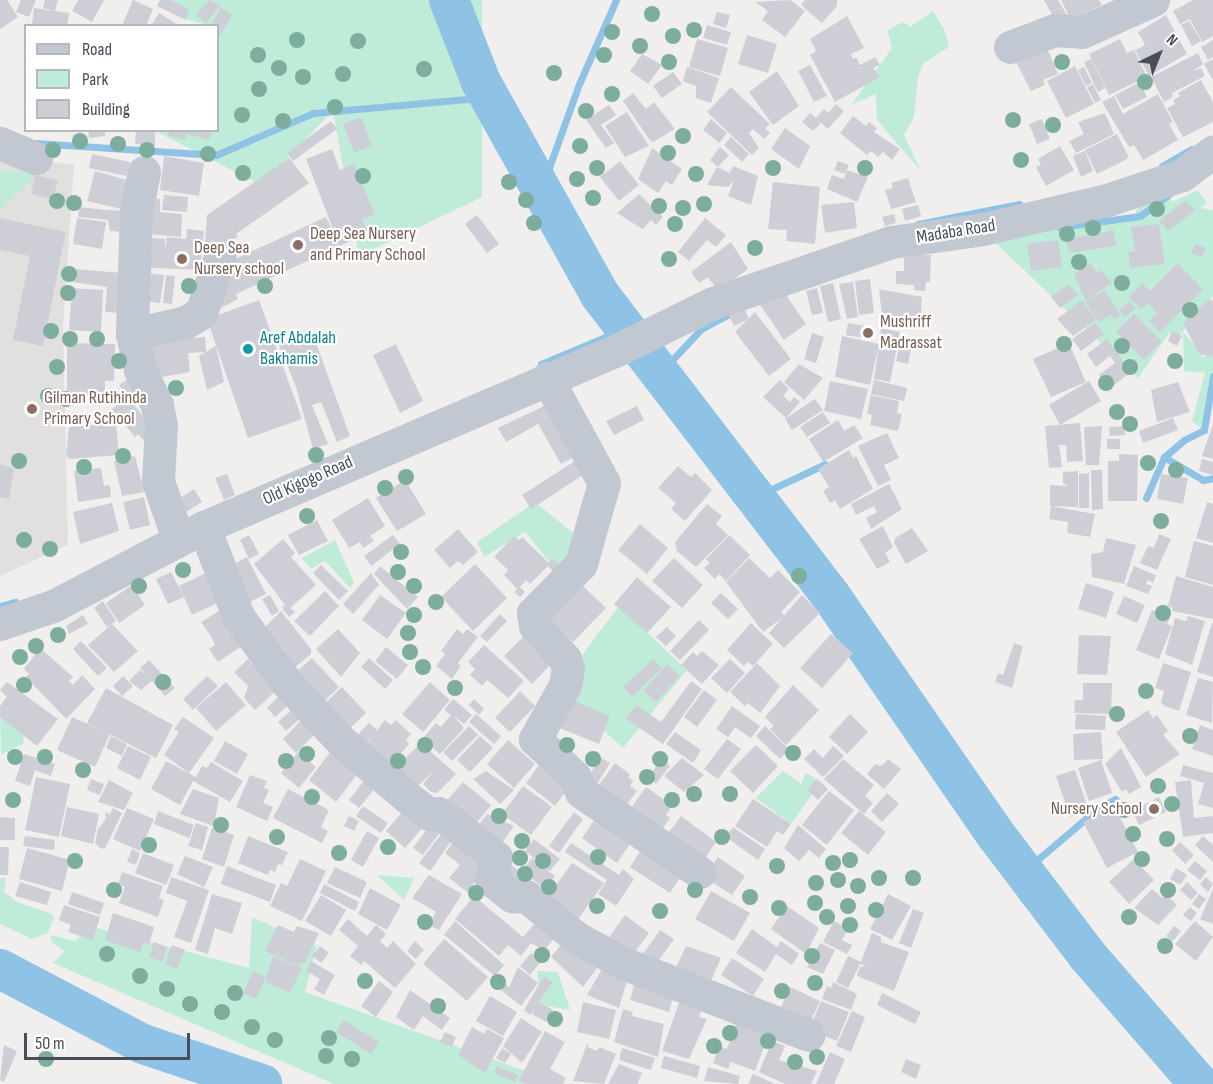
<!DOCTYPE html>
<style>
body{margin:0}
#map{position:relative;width:1213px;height:1084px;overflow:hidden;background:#f1efee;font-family:"Sofia Sans Condensed",sans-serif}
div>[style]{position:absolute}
.education>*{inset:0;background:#e2e0df}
.green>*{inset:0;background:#bfecd9}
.stream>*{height:7px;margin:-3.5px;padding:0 3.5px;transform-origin:3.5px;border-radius:3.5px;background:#8fc3e6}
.river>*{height:40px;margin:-20px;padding:0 20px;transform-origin:20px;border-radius:20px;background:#8fc3e6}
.building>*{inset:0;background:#cecfd6}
.minor>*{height:33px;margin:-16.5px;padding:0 16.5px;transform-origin:16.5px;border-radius:16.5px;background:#c2c8d2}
.trees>*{width:16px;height:16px;margin:-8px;border-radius:50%;background:#7cad9d}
.dots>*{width:16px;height:16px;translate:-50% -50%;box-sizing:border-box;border:3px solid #fff;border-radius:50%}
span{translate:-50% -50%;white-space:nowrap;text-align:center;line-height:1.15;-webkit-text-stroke:4.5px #fff;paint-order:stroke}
.street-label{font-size:18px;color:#474e5a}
.education-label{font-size:18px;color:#785e54}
.left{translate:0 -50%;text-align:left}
.right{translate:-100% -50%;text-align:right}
.culture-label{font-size:18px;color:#0d838f}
.legend{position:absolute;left:24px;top:24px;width:195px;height:108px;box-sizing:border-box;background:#fff;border:2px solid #b5b8bd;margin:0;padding:8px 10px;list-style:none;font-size:18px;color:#474e5a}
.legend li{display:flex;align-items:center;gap:12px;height:30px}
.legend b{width:30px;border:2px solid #b5b8bd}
.north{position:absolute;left:1129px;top:24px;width:60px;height:60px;-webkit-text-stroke:4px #fff;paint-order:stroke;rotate:43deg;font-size:16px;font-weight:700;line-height:24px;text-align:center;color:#474e5a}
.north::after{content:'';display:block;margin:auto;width:21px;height:27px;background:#474e5a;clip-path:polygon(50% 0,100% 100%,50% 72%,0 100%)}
.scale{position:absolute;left:24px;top:1033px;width:166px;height:27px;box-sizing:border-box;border:3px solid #474e5a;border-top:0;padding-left:8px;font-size:18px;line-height:21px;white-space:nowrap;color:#474e5a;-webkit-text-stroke:4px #fff;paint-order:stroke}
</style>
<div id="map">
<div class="education">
<i style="clip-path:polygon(0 159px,74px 164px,63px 327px,68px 545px,0 576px)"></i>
</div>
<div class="green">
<i style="clip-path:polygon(166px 0,482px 0,482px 197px,359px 256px,333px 111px,261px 185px,155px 131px,218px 130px,218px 33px,223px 29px,178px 17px)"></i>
<i style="clip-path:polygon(933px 11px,945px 31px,949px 47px,924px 63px,918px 77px,914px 117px,904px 135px,921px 171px,877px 120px,876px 94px,851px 105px,892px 48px,887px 30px,903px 22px,910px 27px)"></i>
<i style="clip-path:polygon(0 171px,39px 172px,0 210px)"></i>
<i style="clip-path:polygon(1198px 190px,1207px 203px,1201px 208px,1213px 210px,1213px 296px,1183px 331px,1204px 358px,1213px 340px,1213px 389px,1208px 389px,1206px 432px,1192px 421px,1205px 373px,1184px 371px,1183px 331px,1180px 335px,1170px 332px,1138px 378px,989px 237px,1135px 214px,1142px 197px,1168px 192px,1172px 202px)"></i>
<i style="clip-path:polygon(535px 502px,577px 536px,560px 575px,525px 532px,484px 557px,477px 542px)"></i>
<i style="clip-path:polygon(335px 540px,354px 582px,350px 588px,325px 561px,311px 569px,302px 558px)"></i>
<i style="clip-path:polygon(619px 606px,687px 670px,623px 748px,570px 700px,576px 663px)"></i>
<i style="clip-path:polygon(0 706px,25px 727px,23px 744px,1px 754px)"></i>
<i style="clip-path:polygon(783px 771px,801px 784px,806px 773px,821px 782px,791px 824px,756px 798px)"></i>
<i style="clip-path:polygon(377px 875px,414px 878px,404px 900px)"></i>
<i style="clip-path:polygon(0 878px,6px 878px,4px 892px,17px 902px,52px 914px,54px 918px,48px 933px,32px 939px,0 924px)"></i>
<i style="clip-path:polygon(252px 917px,317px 946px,305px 992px,562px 1084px,334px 1084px,53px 963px,65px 951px,51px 942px,51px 935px,75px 941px,90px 926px,249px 968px)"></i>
<i style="clip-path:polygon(537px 971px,558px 972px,570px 1010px,541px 1005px)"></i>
</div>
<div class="stream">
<i style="left:35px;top:143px;width:181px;rotate:3.8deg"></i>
<i style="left:216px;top:155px;width:106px;rotate:-23.4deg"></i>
<i style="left:313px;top:113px;width:177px;rotate:-5.2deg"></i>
<i style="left:1162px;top:166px;width:34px;rotate:-30deg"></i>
<i style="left:541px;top:190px;width:113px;rotate:-70.3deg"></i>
<i style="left:579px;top:84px;width:92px;rotate:-66.2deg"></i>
<i style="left:918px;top:224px;width:103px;rotate:-11.2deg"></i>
<i style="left:1059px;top:227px;width:82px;rotate:-7.7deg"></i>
<i style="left:1140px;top:216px;width:36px;rotate:-37deg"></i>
<i style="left:541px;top:364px;width:103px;rotate:-22.8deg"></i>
<i style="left:660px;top:373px;width:60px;rotate:-47deg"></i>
<i style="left:701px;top:329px;width:36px;rotate:-28deg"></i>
<i style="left:1164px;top:457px;width:45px;rotate:30.5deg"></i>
<i style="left:1203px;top:480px;width:10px;rotate:-11deg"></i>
<i style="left:755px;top:497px;width:77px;rotate:-25.2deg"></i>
<i style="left:1146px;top:498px;width:45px;rotate:-66.3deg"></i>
<i style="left:1164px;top:457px;width:26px;rotate:-40deg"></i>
<i style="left:1184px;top:440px;width:22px;rotate:-27deg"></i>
<i style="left:1204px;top:430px;width:55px;rotate:-80.5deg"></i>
<i style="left:0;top:606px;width:16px;rotate:-15deg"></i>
<i style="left:1024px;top:871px;width:96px;rotate:-40.3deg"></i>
<i style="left:1097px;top:809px;width:21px;rotate:-29deg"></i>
</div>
<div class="river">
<i style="left:449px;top:0;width:88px;rotate:68.7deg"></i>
<i style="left:481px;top:82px;width:244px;rotate:60.8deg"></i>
<i style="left:600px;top:295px;width:379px;rotate:52.5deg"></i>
<i style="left:831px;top:596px;width:290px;rotate:55.4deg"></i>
<i style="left:996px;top:835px;width:151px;rotate:52.8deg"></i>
<i style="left:1087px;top:955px;width:171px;rotate:49deg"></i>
<i style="left:0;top:969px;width:161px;rotate:27.7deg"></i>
<i style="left:143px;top:1044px;width:126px;rotate:18.6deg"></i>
</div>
<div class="building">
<i style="clip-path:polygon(0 0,7px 0,18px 17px,0 29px)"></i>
<i style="clip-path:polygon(21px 0,36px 0,29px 17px,16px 12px)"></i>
<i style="clip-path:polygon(45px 0,58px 0,55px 11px,43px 8px)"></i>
<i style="clip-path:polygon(78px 0,104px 0,92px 22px,72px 11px)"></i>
<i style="clip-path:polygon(133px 0,153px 9px,146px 26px,122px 26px)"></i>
<i style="clip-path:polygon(160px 0,170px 0,189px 9px,186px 20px,157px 6px)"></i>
<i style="clip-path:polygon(209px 0,221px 5px,206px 23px,196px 15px)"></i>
<i style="clip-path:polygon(790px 0,805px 11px,785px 37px,762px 20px,768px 11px,755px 2px)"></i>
<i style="clip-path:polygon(805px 0,837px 0,837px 6px,822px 23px,801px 5px)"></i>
<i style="clip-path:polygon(1044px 0,1058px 0,1070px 20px,1059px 27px)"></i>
<i style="clip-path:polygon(1061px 0,1099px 0,1102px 5px,1071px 20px)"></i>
<i style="clip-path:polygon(1193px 0,1213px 0,1213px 36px,1202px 42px,1190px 19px,1180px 24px,1173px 11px)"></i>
<i style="clip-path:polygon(34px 8px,69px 13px,67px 26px,32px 24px)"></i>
<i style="clip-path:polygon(221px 8px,232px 15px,218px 39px,218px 26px,210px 26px)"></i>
<i style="clip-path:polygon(717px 12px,730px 15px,726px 28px,713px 24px)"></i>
<i style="clip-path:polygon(159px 13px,180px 26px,151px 26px)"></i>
<i style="clip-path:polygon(1166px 15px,1187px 54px,1149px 76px,1135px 50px,1145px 45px,1138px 32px)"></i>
<i style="clip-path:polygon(847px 16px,864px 48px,851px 54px,853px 59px,856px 57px,860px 65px,875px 57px,880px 65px,873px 68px,880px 77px,835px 102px,810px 55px,816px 51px,810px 39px)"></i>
<i style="clip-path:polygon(1189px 21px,1201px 41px,1192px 46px,1181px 25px)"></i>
<i style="clip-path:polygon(707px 25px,731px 32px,727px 45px,703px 38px)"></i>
<i style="clip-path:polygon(747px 35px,777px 44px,768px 73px,738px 64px)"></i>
<i style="clip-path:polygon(697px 39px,728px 48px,720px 76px,689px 67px)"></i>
<i style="clip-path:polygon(1120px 39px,1127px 53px,1134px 50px,1147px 77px,1109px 95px,1089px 54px)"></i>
<i style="clip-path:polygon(1213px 40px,1213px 57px,1208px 60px,1201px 47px)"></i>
<i style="clip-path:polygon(1047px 48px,1058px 74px,1043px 80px,1045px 85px,1031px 91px,1016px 62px)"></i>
<i style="clip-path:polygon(1198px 53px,1203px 64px,1192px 72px,1201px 68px,1205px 76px,1172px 93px,1173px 97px,1164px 102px,1151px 77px)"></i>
<i style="clip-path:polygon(642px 54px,662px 65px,648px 84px,630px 71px)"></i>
<i style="clip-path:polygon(1091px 59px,1105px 88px,1098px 92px,1084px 62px)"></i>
<i style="clip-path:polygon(1213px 59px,1213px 80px,1204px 64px)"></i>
<i style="clip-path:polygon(810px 65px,827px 96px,814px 102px,798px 71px)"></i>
<i style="clip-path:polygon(1075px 66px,1094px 104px,1066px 118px,1047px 81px)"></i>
<i style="clip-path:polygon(687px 67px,719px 78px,711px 103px,696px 98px,696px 86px,683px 81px)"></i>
<i style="clip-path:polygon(1084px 67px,1092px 83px,1086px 86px,1078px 70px)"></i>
<i style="clip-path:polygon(777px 71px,799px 106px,773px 125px,749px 92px)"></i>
<i style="clip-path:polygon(673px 72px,682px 84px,662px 98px,653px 86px)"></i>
<i style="clip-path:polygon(1201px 80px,1213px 102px,1213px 122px,1183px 137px,1167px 108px,1175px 104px,1173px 100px,1180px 96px,1178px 93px)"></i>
<i style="clip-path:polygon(1140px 82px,1147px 97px,1123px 109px,1115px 95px)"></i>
<i style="clip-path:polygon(1093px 84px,1101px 100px,1095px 103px,1087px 87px)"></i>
<i style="clip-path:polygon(731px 87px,770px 124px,765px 128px,770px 133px,764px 139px,753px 129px,749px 133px,759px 148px,752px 155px,707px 112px)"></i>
<i style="clip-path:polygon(633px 93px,646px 109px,654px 102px,675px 129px,653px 142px,649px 139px,623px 101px)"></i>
<i style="clip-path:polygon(1158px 94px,1173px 122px,1169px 124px,1178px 140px,1143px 160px,1134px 145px,1129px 147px,1102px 102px,1114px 96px,1123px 114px)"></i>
<i style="clip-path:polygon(836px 104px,844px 111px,828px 129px,821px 123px,813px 131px,802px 122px,810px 113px,816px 118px,824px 109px,828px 113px)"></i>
<i style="clip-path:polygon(609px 105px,616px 115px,601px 125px,614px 143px,606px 148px,586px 120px)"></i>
<i style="clip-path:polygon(627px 112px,649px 146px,625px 157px,605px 126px)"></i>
<i style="clip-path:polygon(1105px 113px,1114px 134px,1076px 153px,1069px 141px,1084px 134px,1078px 122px)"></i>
<i style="clip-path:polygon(853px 116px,866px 126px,869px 122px,877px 128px,874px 132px,900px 149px,892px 160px,883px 152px,878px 157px,871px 151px,867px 155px,840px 133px)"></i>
<i style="clip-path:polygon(361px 117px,372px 146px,354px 153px,343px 124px)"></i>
<i style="clip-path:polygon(711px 119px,727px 133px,719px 143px,703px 130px)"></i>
<i style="clip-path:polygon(1042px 119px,1050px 139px,1037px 144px,1029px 124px)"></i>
<i style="clip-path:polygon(331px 121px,337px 129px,293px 161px,287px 153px)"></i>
<i style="clip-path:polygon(785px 128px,810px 146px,799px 169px,771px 149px)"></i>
<i style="clip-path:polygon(88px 130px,105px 130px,105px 136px,89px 138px)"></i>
<i style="clip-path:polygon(136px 130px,155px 130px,155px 146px,135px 144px)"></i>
<i style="clip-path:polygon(169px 130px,212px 130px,209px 140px,187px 134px,185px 140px,168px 135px)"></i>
<i style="clip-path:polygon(1117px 134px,1129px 158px,1097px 174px,1085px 150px)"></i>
<i style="clip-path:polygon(731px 137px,749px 154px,742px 162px,724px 145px)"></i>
<i style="clip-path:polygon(1060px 146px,1074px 170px,1046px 186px,1036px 167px,1041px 165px,1038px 159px)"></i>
<i style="clip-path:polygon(720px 147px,729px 155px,718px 167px,710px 160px)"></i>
<i style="clip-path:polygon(652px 148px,682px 169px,672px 185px,666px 181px,658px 193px,638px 179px)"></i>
<i style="clip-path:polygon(332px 149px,340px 170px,354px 164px,375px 215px,362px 219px,368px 233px,236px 294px,238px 299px,221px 308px,213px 289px,220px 266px,326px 217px,338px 242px,306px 159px)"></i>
<i style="clip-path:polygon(1085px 151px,1093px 171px,1081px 177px,1073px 156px)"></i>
<i style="clip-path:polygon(92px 154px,130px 162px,127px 176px,89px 168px)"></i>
<i style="clip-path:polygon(164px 156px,204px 163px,199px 196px,160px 190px)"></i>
<i style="clip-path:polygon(289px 158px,309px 183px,236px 234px,238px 237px,216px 248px,205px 244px,207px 215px)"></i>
<i style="clip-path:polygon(620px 161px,639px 185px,619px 201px,600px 177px)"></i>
<i style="clip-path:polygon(838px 161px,849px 165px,845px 174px,834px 170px)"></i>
<i style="clip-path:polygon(733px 166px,758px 176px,751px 205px,728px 196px,734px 180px,728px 187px,707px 185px,717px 167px,730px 173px)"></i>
<i style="clip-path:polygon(847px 170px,868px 177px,857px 202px,827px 189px,832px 175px,844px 179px)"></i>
<i style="clip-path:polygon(95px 171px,134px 182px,122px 209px,87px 201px)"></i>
<i style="clip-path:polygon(35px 175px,58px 180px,53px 199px,31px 194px)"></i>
<i style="clip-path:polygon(908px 178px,916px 202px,891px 209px,885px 190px,893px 188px,891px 183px)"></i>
<i style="clip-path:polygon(773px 182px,820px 187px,815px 244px,786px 241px,787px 230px,768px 229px)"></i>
<i style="clip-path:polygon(639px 194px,663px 217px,656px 225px,651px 220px,643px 229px,639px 227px,617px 213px)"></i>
<i style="clip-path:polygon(164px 195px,188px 197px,187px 212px,162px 210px)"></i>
<i style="clip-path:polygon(142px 197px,160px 199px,160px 212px,182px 214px,181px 237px,139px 233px)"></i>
<i style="clip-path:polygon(1186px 200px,1195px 211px,1168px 231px,1159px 221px)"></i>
<i style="clip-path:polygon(854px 202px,857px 228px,825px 233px,821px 205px)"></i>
<i style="clip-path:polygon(918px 205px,921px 216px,905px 221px,902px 209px)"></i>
<i style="clip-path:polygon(79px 207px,106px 210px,133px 211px,122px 232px,110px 231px,108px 220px,78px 217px)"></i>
<i style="clip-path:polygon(894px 214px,896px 223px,885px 226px,882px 217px)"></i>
<i style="clip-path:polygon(477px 215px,499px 244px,487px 253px,465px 224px)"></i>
<i style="clip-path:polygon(0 218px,66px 232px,43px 346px,13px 340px,30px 256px,0 250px)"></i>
<i style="clip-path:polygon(77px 218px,106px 222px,102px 249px,73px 244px)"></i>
<i style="clip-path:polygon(705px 218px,726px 235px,716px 247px,707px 240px,689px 261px,678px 252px)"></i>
<i style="clip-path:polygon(1159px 224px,1165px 264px,1130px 268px,1128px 252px,1135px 251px,1131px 227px)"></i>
<i style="clip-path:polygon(187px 229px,204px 231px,200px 270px,137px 267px,138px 237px,165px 239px,165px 251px,167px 237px,186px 239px)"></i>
<i style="clip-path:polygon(1114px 230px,1116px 246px,1069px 253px,1066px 239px)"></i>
<i style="clip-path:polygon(1058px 240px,1062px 267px,1031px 271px,1027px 244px)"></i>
<i style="clip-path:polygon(731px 242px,748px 269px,718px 291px,708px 277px,699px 283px,691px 272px)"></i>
<i style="clip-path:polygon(1195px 244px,1206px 248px,1202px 257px,1191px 253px)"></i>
<i style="clip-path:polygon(904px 254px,931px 255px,930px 282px,926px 282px,925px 291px,914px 290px,914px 285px,896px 284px,896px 271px,904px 271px)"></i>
<i style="clip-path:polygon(1090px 263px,1097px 273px,1102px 270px,1112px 283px,1086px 301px,1074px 274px)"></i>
<i style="clip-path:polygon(1178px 263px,1203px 290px,1160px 332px,1149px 321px,1157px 313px,1148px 303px,1141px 309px,1129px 297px,1142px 283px,1150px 291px)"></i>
<i style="clip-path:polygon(73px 269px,124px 273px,120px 313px,105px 312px,107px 287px,72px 282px)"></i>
<i style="clip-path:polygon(138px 272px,164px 275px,160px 303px,134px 300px)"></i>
<i style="clip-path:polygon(166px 275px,175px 276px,172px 304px,163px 303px)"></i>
<i style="clip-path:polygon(870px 279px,874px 313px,859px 315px,855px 281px)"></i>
<i style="clip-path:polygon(853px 282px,858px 317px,847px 319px,839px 284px)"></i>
<i style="clip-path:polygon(833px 283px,841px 319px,828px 322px,820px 286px)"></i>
<i style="clip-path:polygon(1069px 284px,1078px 295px,1060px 308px,1051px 297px)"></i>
<i style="clip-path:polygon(72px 288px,103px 290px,101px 332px,69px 330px)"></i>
<i style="clip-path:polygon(781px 288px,806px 324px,784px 340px,759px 303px)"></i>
<i style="clip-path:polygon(817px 288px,823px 313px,812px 315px,806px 291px)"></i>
<i style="clip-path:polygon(879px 289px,922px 297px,920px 326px,883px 323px)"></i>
<i style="clip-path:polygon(1105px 290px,1121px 315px,1115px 320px,1110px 315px,1099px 322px,1085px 302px)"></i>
<i style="clip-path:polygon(1209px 299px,1213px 301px,1213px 357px,1199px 354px,1183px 323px)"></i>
<i style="clip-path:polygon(259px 300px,302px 419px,248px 438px,207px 319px)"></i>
<i style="clip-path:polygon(1082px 300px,1096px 320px,1073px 336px,1057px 319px)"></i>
<i style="clip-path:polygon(1129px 301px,1136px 308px,1125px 317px,1119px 310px)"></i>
<i style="clip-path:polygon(744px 308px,749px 319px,734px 326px,729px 316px)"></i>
<i style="clip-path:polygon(755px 312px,791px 359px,769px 376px,735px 332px)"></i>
<i style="clip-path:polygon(1134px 314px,1162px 341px,1144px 360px,1116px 332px)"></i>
<i style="clip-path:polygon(848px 323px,872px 327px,870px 339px,846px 335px)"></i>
<i style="clip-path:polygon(1095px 323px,1104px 334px,1081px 351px,1072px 339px)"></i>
<i style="clip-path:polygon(881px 328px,900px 332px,890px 382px,874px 379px)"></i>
<i style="clip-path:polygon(1172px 331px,1182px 336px,1177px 346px,1168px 341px)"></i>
<i style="clip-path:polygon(312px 332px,350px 436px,337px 442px,321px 402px,312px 405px,328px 444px,313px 449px,296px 387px,279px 345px)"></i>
<i style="clip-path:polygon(812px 333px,824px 337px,816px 363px,804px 359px)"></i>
<i style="clip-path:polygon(842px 336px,879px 344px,870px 385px,835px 377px)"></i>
<i style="clip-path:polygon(205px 337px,206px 352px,188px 353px,190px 372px,146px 380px,139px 343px)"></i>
<i style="clip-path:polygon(1107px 339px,1131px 372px,1109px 389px,1099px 375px,1115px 363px,1110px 356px,1096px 367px,1087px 354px)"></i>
<i style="clip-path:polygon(900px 342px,912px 345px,908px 364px,896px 361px)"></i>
<i style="clip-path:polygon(67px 343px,115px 344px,114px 381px,105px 381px,105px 397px,67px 396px)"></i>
<i style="clip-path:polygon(1069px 343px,1086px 382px,1051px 397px,1033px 359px)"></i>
<i style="clip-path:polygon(396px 344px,423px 401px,400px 413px,373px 355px)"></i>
<i style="clip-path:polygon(216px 346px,224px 382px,207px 390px,199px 356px)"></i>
<i style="clip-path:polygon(799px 364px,823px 378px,804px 400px,784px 382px)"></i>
<i style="clip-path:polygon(128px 379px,136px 390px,128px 397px,119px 385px)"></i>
<i style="clip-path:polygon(780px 380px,789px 389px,783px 396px,790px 402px,794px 397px,800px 402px,786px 418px,763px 397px)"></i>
<i style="clip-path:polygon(874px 380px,907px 388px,904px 401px,871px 394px)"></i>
<i style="clip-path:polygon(830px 381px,868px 389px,861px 419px,824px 411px)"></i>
<i style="clip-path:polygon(1089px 381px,1101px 401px,1060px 425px,1049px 405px)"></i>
<i style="clip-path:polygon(1178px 382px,1190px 412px,1157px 422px,1151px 390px)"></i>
<i style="clip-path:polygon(871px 395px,899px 401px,897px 413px,902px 414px,898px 431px,870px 425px,872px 415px,867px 414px)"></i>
<i style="clip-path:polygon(128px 397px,149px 424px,150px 434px,143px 440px,138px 434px,135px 437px,112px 409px)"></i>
<i style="clip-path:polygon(815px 399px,823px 410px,792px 430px,785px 419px)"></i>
<i style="clip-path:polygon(546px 405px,576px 456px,561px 464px,538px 424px,506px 442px,498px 428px)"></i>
<i style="clip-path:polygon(637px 406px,644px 420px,614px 435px,606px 421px)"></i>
<i style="clip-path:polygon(823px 412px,830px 423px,807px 437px,800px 427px)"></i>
<i style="clip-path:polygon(1173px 418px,1178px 430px,1143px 443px,1139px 431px)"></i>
<i style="clip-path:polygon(838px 420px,844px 431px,854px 425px,863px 438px,823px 462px,809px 439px)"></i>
<i style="clip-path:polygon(116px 423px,119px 455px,70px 459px,66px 456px,69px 427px)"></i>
<i style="clip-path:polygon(1080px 423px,1083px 461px,1067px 462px,1066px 445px,1059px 445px,1062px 467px,1049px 468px,1045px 426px)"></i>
<i style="clip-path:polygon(1213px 424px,1213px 459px,1202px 456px)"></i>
<i style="clip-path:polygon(1102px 426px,1099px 465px,1086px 465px,1084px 427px)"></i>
<i style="clip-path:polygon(1125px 426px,1125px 435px,1110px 436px,1109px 427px)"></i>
<i style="clip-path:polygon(887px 433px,899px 458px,884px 465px,891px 480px,878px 486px,858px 446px)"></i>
<i style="clip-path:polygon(1107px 439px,1120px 439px,1120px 449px,1107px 449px)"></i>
<i style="clip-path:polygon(849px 450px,853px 458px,856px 456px,873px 489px,840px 509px,835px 500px,830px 503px,823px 491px,829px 487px,818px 469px)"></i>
<i style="clip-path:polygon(1119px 454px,1138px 455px,1137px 501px,1108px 501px,1108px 461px,1119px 461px)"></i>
<i style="clip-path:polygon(135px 456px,144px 492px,122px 496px,114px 461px)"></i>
<i style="clip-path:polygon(1202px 459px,1213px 462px,1213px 475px,1199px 471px)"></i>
<i style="clip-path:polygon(575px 461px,583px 475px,531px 509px,522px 495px)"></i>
<i style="clip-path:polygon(0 464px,14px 469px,9px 499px,0 497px)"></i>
<i style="clip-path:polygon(678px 466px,691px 477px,695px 473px,712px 490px,685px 521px,671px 509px,676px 503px,658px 488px)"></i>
<i style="clip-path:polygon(101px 468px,104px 486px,110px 485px,111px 497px,78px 502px,74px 471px)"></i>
<i style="clip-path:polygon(1091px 470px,1102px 470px,1103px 509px,1092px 510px)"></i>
<i style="clip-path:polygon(1078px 471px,1078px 507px,1050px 506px,1050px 485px,1068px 486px,1063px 483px,1063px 472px)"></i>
<i style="clip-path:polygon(1089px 473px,1089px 508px,1079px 508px,1079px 474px)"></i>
<i style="clip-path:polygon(227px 474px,235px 495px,224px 500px,215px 478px)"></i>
<i style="clip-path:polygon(1161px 474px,1188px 478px,1183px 504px,1157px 499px)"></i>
<i style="clip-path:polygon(405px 480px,426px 514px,397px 531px,376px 498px)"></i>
<i style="clip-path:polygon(889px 484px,902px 509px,871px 529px,866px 518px,877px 512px,874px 506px,856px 515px,851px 504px)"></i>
<i style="clip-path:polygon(194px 489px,202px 502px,176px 518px,169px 505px)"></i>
<i style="clip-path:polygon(144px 497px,150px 525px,130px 530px,123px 502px)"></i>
<i style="clip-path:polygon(368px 498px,385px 526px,370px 536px,374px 541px,363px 548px,360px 542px,349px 548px,332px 520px)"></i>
<i style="clip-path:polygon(1207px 502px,1213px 504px,1213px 543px,1196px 538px)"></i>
<i style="clip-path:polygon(112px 503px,119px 531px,80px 544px,73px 512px)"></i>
<i style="clip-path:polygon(707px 504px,722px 516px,716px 524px,728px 535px,696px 567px,677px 551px,675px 542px)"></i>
<i style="clip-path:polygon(1051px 506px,1095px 514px,1090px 537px,1067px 533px,1068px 522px,1049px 519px)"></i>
<i style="clip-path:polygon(317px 520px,328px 541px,299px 555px,288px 535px)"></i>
<i style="clip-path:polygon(640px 524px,668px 548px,647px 574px,618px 550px)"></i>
<i style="clip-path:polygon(883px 526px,893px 547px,885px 553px,890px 562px,877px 569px,859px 539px)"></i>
<i style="clip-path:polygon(912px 528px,928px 551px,906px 564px,894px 543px,895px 538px)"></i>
<i style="clip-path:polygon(458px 529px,478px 552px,463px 565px,458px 561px,450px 568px,434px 550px)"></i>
<i style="clip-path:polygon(1159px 534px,1171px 539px,1157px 570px,1140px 563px,1148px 546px,1154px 548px)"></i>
<i style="clip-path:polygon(249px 535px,259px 554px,249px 559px,240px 540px)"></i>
<i style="clip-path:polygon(393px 535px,400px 544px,371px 566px,364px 556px)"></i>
<i style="clip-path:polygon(729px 535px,750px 555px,726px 581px,719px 574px,715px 579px,704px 568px,710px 563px,706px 559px)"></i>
<i style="clip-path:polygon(514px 536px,519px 540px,522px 537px,549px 563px,553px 559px,560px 566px,554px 572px,548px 566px,530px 584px,526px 580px,520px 587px,525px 592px,520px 597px,514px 592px,517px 589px,504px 575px,508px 570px,494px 557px)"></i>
<i style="clip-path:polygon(1106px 538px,1136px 545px,1124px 584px,1092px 577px,1091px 554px,1103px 552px)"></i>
<i style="clip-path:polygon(283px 539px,295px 553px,291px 557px,316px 585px,290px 608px,295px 612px,289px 617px,282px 608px,285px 605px,254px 564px)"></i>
<i style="clip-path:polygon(1194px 541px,1213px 546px,1213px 585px,1185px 577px)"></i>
<i style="clip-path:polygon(247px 557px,266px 594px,240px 607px,230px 566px)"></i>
<i style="clip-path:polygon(674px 558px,703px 585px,682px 608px,652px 581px)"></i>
<i style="clip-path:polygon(749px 558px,770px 578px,778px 570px,800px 592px,781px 612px,785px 616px,763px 632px,726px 582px)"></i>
<i style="clip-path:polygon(475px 564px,507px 598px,473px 631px,441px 597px)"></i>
<i style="clip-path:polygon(321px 565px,348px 591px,339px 600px,313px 573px)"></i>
<i style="clip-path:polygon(380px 566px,418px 597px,407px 609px,374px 574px)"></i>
<i style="clip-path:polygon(1134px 566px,1156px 575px,1153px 583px,1148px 580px,1146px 584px,1152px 586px,1148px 594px,1126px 586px)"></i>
<i style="clip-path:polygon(171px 572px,184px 597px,168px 604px,156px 579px)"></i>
<i style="clip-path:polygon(206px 573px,224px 600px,192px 615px,179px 586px)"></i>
<i style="clip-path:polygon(371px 573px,379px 585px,353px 614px,343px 604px)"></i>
<i style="clip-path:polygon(1176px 576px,1213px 587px,1213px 619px,1172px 611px,1173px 608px,1168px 606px)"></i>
<i style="clip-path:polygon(637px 577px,671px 607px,647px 633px,614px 604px)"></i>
<i style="clip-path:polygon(580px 583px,606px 608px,573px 642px,547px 618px)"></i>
<i style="clip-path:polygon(1086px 583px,1114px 592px,1106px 618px,1078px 609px)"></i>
<i style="clip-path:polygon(132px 585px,145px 605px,119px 623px,106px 603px)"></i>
<i style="clip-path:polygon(325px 591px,339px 606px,310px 636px,294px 621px)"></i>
<i style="clip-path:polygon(721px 593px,738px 609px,728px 619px,711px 603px)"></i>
<i style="clip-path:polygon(270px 595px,279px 611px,272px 616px,262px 599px)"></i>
<i style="clip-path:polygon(380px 595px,406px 613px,387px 639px,362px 620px)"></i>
<i style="clip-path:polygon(802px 595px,820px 613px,784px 648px,769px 633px)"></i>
<i style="clip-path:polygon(1124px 596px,1145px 605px,1137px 623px,1116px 614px)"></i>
<i style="clip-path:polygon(103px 601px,116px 621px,107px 627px,94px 608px)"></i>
<i style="clip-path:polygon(222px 609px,248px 642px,218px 662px,209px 649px,215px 645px,212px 638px,201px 622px)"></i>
<i style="clip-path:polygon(1152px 610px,1170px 617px,1167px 624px,1172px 626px,1159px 659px,1136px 650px)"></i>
<i style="clip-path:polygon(281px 611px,311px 649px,311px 654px,294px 668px,297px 671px,312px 658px,339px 687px,319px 706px,276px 659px,285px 651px,265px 627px)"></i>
<i style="clip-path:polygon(500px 614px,507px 621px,487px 642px,480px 636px)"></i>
<i style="clip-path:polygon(83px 615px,88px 624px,69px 634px,66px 626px)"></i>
<i style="clip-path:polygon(1188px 616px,1205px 621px,1192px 665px,1165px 654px,1175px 618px,1186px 621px)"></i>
<i style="clip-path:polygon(699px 620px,709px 630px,680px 660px,670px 651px)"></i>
<i style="clip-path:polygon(751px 623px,773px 644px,753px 666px,748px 662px,744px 666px,727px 650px)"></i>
<i style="clip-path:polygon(1212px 623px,1213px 623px,1213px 677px,1197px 672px)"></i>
<i style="clip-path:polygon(112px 624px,138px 651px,114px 672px,88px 645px)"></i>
<i style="clip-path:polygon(667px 627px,676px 636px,666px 646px,656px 637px)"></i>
<i style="clip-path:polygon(338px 629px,360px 653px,341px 677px,316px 649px)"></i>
<i style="clip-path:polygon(457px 629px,463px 634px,467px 629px,478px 637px,458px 663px,461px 666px,452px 679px,436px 666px,445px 654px,441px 651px)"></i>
<i style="clip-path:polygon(526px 634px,554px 661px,532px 684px,504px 656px)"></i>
<i style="clip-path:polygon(831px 634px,853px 653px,822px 688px,800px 668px)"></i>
<i style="clip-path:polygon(1079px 635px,1111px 636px,1107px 675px,1077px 674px)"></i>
<i style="clip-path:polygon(81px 641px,107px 668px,98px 676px,73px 649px)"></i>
<i style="clip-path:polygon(1014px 643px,1023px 646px,1012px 688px,995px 682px,998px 673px,1003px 675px)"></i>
<i style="clip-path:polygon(484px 645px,524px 681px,508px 698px,487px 680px,482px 686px,470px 675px,475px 669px,468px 662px)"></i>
<i style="clip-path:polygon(386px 647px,408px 665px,397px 679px,375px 661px)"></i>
<i style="clip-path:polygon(40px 648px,73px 677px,69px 681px,73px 685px,82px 675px,95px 689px,66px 719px,26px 677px,29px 674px,24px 669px)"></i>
<i style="clip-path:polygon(702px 651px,719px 665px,702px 684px,681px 665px,693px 652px,697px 656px)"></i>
<i style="clip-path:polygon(260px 656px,285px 682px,255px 710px,244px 698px,248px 686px,234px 672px,248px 659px,252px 664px)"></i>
<i style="clip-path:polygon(369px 658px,393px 680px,385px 689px,361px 667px)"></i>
<i style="clip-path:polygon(653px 659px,662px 668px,632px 697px,623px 687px)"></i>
<i style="clip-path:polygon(730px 659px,745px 673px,727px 693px,711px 678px)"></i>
<i style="clip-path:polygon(149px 660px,175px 688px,165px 696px,152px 681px,141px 690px,129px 681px,140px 670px,147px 675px,140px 668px)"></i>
<i style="clip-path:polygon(757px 663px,780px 686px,760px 713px,748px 703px,745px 706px,730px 692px)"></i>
<i style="clip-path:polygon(1163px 663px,1191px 672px,1179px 711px,1164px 706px,1161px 702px,1164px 691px,1155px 688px)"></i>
<i style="clip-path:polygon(667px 664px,680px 676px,656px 702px,643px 691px)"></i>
<i style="clip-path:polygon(123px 676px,133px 686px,122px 696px,113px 686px)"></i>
<i style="clip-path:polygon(207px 676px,218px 686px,193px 710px,183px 699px)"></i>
<i style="clip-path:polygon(1198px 678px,1213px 682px,1212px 723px,1186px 715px)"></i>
<i style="clip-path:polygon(691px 681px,702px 689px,663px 744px,626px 719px,636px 705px,661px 722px)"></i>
<i style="clip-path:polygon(7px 682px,58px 719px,37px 746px,0 717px,0 706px,7px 697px,0 690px)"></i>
<i style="clip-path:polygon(226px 682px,246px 705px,216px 731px,196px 708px)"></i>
<i style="clip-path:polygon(430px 682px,450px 700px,423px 732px,402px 714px)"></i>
<i style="clip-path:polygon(1083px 683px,1112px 683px,1111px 714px,1074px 713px,1075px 700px,1083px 700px)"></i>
<i style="clip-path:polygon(793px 685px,819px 710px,786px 745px,770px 729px,774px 726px,765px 717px)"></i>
<i style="clip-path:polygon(342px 687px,366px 713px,342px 736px,318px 710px)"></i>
<i style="clip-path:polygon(106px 688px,173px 725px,156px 758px,87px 723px)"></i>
<i style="clip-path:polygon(287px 688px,297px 698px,275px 717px,267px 708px)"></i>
<i style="clip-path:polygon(704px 690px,717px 700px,697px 727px,684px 717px)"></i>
<i style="clip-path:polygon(520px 691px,535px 706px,510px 732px,495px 718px)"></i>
<i style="clip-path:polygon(567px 698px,610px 716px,599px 744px,552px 725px)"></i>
<i style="clip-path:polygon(453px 699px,472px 715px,464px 724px,454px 716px,464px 728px,440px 754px,422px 739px,436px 723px,441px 727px,451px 715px,444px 710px)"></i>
<i style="clip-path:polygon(474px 699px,484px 709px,479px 715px,469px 705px)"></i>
<i style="clip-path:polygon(300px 702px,309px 711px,286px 731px,278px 722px)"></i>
<i style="clip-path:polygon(732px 706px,760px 726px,751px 738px,735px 727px,728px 737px,716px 729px)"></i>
<i style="clip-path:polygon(1148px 710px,1153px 718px,1157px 715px,1168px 731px,1163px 735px,1180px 754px,1146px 777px,1116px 732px)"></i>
<i style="clip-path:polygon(309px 712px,323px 726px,296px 753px,283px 739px)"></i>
<i style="clip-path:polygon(476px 714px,501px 736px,494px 744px,469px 722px)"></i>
<i style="clip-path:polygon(850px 714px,868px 732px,847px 754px,829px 737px)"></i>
<i style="clip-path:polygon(1076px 714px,1106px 716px,1105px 730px,1075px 729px)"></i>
<i style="clip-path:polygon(72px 717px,110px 734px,95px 767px,57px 750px)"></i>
<i style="clip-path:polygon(183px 717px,214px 738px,189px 773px,164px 755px,179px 732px,174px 729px)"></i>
<i style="clip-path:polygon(385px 720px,391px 725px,396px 720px,411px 734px,406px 740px,409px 744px,384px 772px,365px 746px)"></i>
<i style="clip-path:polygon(369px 723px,378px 731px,358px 751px,350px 743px)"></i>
<i style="clip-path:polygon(1200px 725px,1213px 730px,1213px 756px,1192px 749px)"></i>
<i style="clip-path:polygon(469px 726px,478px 735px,452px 761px,443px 752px)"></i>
<i style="clip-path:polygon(765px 726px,789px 749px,780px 759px,756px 736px)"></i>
<i style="clip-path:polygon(675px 732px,701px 750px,693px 763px,666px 744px)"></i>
<i style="clip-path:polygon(1101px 732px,1103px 759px,1074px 760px,1073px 734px)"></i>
<i style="clip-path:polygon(111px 736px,127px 744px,122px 756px,106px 748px)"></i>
<i style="clip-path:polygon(480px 736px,493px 748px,470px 772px,457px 760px)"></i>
<i style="clip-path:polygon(727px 739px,741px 749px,718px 779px,704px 769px)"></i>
<i style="clip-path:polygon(508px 740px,535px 764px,514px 788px,487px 764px)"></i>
<i style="clip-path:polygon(225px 741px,248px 754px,237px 774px,214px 761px)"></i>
<i style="clip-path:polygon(421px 743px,456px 774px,437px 793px,431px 792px,423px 784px,434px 771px,408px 795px,388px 774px)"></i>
<i style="clip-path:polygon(756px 745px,778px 766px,753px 793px,730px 771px)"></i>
<i style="clip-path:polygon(128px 746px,151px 757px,140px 780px,117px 768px)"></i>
<i style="clip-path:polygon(833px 746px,844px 756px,823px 777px,804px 759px,814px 749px,823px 758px)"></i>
<i style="clip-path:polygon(334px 747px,362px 768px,336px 802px,309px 780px)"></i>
<i style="clip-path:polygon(1121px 748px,1141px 787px,1129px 794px,1126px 789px,1122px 792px,1105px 764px)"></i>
<i style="clip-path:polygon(298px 752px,316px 767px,299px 788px,281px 773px)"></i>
<i style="clip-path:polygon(24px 754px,55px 764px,51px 776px,35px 770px,30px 786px,15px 781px)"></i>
<i style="clip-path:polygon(600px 757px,610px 763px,591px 794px,582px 789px)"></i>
<i style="clip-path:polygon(682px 758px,704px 775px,684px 792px,664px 776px)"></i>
<i style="clip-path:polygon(543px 759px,566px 791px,555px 806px,526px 783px)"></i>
<i style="clip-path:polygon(662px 759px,670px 766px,656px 784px,648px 777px)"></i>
<i style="clip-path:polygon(843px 759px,874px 785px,865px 796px,873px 803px,864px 814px,824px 779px)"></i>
<i style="clip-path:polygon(888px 759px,901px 769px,884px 789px,867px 774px,875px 764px,882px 766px)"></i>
<i style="clip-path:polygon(1101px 760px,1112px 793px,1089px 801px,1078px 768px)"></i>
<i style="clip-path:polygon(166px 761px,196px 777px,202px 766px,207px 768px,211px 762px,243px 781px,230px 802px,193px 781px,180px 805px,151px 789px)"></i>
<i style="clip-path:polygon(615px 763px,630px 774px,628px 777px,633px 781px,630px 786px,637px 791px,622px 811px,595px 790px)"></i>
<i style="clip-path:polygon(1183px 765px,1213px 773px,1213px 808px,1198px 804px,1204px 783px,1180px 776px)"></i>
<i style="clip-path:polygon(1075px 770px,1089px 811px,1070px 817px,1056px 776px)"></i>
<i style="clip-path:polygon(486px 771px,514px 790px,500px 804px,473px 779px)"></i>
<i style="clip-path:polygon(250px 775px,267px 781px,264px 788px,269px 790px,263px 803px,273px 807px,267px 821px,236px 807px)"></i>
<i style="clip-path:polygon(36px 777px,70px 784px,59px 837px,25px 830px)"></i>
<i style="clip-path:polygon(91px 779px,104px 784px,100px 795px,87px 790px)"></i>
<i style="clip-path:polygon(365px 779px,376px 787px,359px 808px,349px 800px)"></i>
<i style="clip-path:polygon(817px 779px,828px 789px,818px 800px,807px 790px)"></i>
<i style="clip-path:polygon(109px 780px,133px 793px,124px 810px,98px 802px)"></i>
<i style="clip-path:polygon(1191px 780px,1194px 818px,1213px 816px,1213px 833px,1183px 837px,1175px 782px)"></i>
<i style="clip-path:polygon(463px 782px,491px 805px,469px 832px,443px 805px)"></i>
<i style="clip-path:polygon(523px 786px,552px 807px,531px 835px,502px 814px)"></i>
<i style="clip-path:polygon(646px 787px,672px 805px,666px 815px,670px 818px,657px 836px,626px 815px)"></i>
<i style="clip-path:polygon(193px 789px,219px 798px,214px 826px,180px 814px)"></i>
<i style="clip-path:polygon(288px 789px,329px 810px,321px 827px,328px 831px,322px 843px,273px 818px)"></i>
<i style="clip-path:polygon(829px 791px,854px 810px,827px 845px,802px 825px)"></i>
<i style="clip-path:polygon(887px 793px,899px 804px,882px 822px,871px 811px)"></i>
<i style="clip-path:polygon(1159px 797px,1166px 812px,1139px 825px,1132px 811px)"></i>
<i style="clip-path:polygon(753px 799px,791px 824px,783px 835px,777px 831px,767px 847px,735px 826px)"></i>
<i style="clip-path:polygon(409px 804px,429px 820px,405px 848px,386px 831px)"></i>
<i style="clip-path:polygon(363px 806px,388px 823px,381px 833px,356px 816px)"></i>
<i style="clip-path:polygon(1114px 806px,1138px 852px,1107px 868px,1083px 822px)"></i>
<i style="clip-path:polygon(67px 807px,99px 814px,93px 844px,61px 836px)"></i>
<i style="clip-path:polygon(113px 808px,122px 813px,105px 849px,100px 848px,95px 843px,98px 829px,106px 819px,105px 812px,110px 814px)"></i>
<i style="clip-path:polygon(127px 808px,154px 819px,140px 851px,113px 839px)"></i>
<i style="clip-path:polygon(601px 810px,636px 835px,617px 863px,582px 838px)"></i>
<i style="clip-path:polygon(158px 811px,194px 825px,189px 838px,154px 824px)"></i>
<i style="clip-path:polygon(859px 811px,886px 832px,868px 855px,841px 833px)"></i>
<i style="clip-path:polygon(574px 812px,583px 819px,559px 853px,549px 846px)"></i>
<i style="clip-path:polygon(487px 814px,514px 826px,496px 852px,472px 834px)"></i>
<i style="clip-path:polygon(349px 816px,359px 821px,354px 831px,344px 826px)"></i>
<i style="clip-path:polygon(681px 816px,716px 842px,699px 867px,663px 840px)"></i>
<i style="clip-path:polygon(0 817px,15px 818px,15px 840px,0 840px)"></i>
<i style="clip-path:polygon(434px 819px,444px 827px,423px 855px,413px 848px)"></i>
<i style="clip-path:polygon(196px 823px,208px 827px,202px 850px,188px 846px)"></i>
<i style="clip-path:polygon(448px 825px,457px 833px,430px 871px,419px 863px)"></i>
<i style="clip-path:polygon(798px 825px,826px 849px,819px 858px,809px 850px,799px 861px,784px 848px)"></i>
<i style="clip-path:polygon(733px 827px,765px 849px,758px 860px,726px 837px)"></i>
<i style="clip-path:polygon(212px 828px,234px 835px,224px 867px,202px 859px)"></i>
<i style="clip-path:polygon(367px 831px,379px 838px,363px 867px,351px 860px)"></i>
<i style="clip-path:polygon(461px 832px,494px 858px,467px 892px,449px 878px,460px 865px,445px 853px)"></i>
<i style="clip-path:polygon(25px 836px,55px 840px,54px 850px,23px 846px)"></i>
<i style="clip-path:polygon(248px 836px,288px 852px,282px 865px,278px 864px,275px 872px,270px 870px,268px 875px,238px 863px)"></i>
<i style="clip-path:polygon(1203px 836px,1213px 845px,1213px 862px,1195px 845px)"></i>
<i style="clip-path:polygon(534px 839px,560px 859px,550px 871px,525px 851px)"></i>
<i style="clip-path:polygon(646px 842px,686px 868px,670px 893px,630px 867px)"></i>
<i style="clip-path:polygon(1180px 842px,1194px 855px,1185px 864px,1172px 850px)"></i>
<i style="clip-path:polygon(571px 843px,619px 875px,623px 869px,634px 879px,616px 906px,598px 894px,607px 880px,565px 852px)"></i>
<i style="clip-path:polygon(0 847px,9px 847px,8px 875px,0 875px)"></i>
<i style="clip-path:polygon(27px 848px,70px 860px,62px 891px,19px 879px)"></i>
<i style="clip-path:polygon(132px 849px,140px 853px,136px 865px,127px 862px)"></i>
<i style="clip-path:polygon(143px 853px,174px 865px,166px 885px,135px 873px)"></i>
<i style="clip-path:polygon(185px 856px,213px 867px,204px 887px,177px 874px)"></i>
<i style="clip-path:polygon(500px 856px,541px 888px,507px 877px)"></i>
<i style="clip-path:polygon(718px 857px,745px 876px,732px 895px,704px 877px)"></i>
<i style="clip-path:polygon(532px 858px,555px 876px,545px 889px,522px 871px)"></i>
<i style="clip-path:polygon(300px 859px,326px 871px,302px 921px,270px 906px,281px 883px,287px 886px)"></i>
<i style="clip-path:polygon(1134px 859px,1154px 880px,1129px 904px,1109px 882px)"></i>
<i style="clip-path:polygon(1195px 861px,1207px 871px,1200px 880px,1187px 870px)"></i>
<i style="clip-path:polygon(572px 863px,604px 883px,571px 929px,541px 906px)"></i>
<i style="clip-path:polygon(227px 866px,276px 885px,270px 902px,221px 884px)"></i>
<i style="clip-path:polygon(335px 867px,367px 882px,360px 898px,327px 883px)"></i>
<i style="clip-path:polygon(1176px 868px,1187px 875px,1180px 885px,1170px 879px)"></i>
<i style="clip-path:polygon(122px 872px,163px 886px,159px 898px,164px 900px,158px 917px,119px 903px,125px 887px,118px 884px)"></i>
<i style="clip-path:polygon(429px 875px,462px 894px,439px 930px,429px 925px,436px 912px,412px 898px)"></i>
<i style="clip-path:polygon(171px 877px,209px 890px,191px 943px,174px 937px,187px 901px,166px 893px)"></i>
<i style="clip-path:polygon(1206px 877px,1213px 884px,1208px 892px,1200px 884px)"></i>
<i style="clip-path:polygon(20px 882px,51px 892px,47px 905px,15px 896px)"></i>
<i style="clip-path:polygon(1187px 882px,1198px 893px,1191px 900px,1180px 890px)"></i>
<i style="clip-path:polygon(324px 884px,359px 902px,355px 911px,320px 893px)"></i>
<i style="clip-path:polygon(370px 888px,401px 905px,387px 930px,358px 914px)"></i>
<i style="clip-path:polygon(1152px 889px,1162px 898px,1166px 894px,1177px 905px,1158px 925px,1134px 908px)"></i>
<i style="clip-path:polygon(1213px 889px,1213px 924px,1200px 919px)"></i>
<i style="clip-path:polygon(711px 891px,750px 913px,734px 941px,695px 919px)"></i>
<i style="clip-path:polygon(72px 892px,104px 903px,100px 915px,68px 904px)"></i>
<i style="clip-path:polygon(212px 894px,242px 903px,232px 934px,215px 928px,208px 954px,195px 950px)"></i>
<i style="clip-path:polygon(888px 894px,911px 906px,892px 940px,870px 929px)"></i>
<i style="clip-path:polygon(1199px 894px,1206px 899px,1199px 909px,1192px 904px)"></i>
<i style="clip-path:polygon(321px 895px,346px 910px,331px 936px,305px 921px)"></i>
<i style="clip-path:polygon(474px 896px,523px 937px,543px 914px,554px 939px,544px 950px,531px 943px,521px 956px,508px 945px,499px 956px,455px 919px)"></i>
<i style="clip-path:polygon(64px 905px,100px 917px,93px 940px,68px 932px,71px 925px,59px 920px)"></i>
<i style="clip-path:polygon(787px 906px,819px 928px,806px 954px,771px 929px)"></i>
<i style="clip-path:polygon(1190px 907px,1197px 913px,1191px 921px,1183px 915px)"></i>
<i style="clip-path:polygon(913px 909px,924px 913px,911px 948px,899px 943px)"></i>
<i style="clip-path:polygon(113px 913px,154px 927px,149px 945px,143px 942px,140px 952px,105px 940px)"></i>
<i style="clip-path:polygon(625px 915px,649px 933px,629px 960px,602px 947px)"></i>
<i style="clip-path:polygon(348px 919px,367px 936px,376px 925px,386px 934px,380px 941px,387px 948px,393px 941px,416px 964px,395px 988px,364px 961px,361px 965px,350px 956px,358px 946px,339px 930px)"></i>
<i style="clip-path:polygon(455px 921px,504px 965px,495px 976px,444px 935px)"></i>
<i style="clip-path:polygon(834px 921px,848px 928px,842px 940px,852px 945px,847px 954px,823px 942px)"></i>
<i style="clip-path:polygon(1195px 921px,1213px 937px,1196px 961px,1175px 944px)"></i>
<i style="clip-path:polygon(278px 925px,294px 932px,297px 926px,319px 933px,305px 963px,302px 962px,299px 966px,265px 951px)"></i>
<i style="clip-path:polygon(1174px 926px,1181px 931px,1173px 941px,1166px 936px)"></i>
<i style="clip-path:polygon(752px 929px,777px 947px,781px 941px,799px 954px,792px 965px,776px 954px,765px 972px,736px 953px)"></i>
<i style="clip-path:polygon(660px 930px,674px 939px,653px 968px,640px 958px)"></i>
<i style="clip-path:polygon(872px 933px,881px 937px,881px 942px,909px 952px,894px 991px,857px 976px,860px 967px,866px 966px,860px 964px,848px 988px,836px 982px,848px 956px,861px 962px)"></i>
<i style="clip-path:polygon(570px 934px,602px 962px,583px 987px,551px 957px)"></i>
<i style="clip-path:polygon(444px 939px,488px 977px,467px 1001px,423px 964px)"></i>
<i style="clip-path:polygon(415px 941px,424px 950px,416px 959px,407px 951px)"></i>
<i style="clip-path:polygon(154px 942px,167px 947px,162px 962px,149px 957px)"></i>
<i style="clip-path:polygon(820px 943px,835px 950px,823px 974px,807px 967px)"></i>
<i style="clip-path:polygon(172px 945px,185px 950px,177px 969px,165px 964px)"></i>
<i style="clip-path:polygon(320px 946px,329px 953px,321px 963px,312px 956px)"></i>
<i style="clip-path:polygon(686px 946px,721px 958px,707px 990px,673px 974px)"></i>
<i style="clip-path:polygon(531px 953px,541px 961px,530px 975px,520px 966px)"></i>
<i style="clip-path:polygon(273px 956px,302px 968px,290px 993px,265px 982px)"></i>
<i style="clip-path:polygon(732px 958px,764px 979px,753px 996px,721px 975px)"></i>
<i style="clip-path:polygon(311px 961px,335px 975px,324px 995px,314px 989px,320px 979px,306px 971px)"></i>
<i style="clip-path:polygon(518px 967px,538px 983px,521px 1006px,501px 990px,505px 984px,509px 987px)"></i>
<i style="clip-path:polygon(603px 967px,628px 977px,619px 1008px,587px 995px)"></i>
<i style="clip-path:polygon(253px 971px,266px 977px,256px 999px,243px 993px)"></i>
<i style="clip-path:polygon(637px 974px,675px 991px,669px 1012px,630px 1000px)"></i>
<i style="clip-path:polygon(544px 976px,553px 982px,539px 1002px,553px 1010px,546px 1022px,532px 1014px,535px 1008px,530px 1015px,524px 1010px)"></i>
<i style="clip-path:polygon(379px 981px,393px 992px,376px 1017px,361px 1006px)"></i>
<i style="clip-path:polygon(833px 982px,857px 994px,851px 1010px,822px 999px,827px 986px,831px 988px)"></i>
<i style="clip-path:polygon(790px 987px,820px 1001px,807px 1029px,777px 1016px)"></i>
<i style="clip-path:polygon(410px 990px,450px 1018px,442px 1030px,423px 1016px,414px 1030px,396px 1017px)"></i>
<i style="clip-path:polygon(882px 993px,921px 1012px,915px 1024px,877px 1005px)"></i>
<i style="clip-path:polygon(682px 994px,704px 1000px,699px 1017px,707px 1019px,689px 1059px,662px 1051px)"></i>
<i style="clip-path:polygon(490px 996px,517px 1012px,503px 1036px,476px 1021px)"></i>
<i style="clip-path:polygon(821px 1001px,849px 1012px,837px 1041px,809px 1030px)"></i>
<i style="clip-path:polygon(583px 1002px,616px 1010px,609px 1039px,577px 1032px)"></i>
<i style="clip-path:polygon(623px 1009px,633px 1012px,632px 1016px,664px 1024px,658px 1057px,614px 1042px)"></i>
<i style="clip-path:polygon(852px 1011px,865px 1017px,851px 1052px,836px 1046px)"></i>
<i style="clip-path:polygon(521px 1018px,542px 1032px,522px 1063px,503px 1046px)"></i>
<i style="clip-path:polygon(344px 1020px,379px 1042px,371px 1054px,336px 1032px)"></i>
<i style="clip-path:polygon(736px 1022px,770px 1031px,755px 1071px,731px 1062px,728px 1069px,713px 1063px,719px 1046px,727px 1049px)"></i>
<i style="clip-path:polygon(472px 1027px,484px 1034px,487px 1029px,504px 1038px,485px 1073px,458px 1055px)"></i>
<i style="clip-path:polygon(545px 1031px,565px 1042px,550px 1069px,566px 1078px,563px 1084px,527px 1084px,519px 1080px)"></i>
<i style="clip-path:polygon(445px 1032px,456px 1037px,452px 1047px,440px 1042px)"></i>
<i style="clip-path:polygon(772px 1041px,785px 1046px,779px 1060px,817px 1071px,811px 1084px,785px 1084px,759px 1072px)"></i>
<i style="clip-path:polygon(588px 1042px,588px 1047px,597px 1051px,599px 1047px,616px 1054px,604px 1084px,573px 1081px)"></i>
<i style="clip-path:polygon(4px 1045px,17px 1051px,4px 1082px,0 1080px)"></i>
<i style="clip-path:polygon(502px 1048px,511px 1054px,505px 1063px,496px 1058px)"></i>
<i style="clip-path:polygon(622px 1048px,655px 1058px,651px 1070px,619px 1060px)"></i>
<i style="clip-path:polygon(830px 1052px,845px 1059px,834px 1084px,816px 1084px)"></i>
<i style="clip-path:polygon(664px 1056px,700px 1066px,697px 1078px,661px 1068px)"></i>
<i style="clip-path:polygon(906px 1059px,921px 1065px,916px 1079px,901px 1072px)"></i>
<i style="clip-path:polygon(619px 1064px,642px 1073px,637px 1084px,608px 1084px)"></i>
<i style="clip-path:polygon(497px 1066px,518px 1075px,515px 1082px,494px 1073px)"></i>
<i style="clip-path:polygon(708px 1067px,740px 1076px,738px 1084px,704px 1081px)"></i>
<i style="clip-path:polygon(753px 1074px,775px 1084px,748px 1084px)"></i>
</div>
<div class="minor">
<i style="left:1010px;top:47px;width:48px;rotate:-20.7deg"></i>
<i style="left:1055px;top:30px;width:27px;rotate:4deg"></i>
<i style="left:1082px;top:32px;width:78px;rotate:-24.3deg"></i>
<i style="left:0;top:143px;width:39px;rotate:23deg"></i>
<i style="left:144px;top:172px;width:41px;rotate:101.3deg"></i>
<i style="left:136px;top:212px;width:122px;rotate:91.9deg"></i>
<i style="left:132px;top:334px;width:37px;rotate:77deg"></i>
<i style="left:140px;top:370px;width:39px;rotate:64deg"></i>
<i style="left:157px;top:405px;width:20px;rotate:79deg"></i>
<i style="left:161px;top:425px;width:56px;rotate:93.1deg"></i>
<i style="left:158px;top:481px;width:61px;rotate:71deg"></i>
<i style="left:132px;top:334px;width:55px;rotate:-12.5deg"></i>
<i style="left:186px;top:322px;width:17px;rotate:-31deg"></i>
<i style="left:201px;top:313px;width:59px;rotate:-71.3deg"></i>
<i style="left:547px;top:378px;width:119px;rotate:61.5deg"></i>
<i style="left:604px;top:483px;width:84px;rotate:105.9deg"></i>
<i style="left:581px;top:564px;width:69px;rotate:134.4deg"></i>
<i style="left:533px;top:613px;width:13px;rotate:81deg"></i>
<i style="left:535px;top:626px;width:45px;rotate:47.7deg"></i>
<i style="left:565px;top:659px;width:10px;rotate:73deg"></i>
<i style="left:568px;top:669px;width:16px;rotate:101deg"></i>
<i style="left:565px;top:685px;width:62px;rotate:119.1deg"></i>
<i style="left:535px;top:739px;width:55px;rotate:43.5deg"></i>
<i style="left:575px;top:777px;width:16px;rotate:68deg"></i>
<i style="left:581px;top:792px;width:143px;rotate:34.1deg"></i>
<i style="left:204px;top:527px;width:97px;rotate:69deg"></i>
<i style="left:239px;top:618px;width:82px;rotate:53.4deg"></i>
<i style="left:288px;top:684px;width:79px;rotate:47deg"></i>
<i style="left:342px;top:742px;width:85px;rotate:40.2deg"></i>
<i style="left:407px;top:797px;width:28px;rotate:38deg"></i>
<i style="left:429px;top:814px;width:9px;rotate:-6deg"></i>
<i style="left:438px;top:813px;width:13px;rotate:32deg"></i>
<i style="left:449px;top:820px;width:60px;rotate:38.2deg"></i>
<i style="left:496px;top:857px;width:23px;rotate:103deg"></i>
<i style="left:491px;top:879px;width:4px;rotate:45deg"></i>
<i style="left:494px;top:882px;width:23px;rotate:38deg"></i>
<i style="left:512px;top:896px;width:15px;rotate:4deg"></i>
<i style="left:527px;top:897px;width:65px;rotate:39.4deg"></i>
<i style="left:577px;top:938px;width:52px;rotate:28.5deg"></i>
<i style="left:623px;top:963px;width:199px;rotate:21.2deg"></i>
<i style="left:0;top:624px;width:56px;rotate:-18.8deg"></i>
<i style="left:53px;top:606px;width:170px;rotate:-27.6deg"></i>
<i style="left:204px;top:527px;width:454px;rotate:-23.2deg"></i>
<i style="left:621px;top:348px;width:102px;rotate:-26.1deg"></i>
<i style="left:713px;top:303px;width:188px;rotate:-18.9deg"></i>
<i style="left:891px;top:242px;width:93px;rotate:-8deg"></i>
<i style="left:983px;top:229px;width:127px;rotate:-13.2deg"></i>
<i style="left:1107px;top:200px;width:79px;rotate:-18.4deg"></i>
<i style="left:1182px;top:175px;width:39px;rotate:-37deg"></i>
</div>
<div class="trees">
<i style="left:652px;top:14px"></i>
<i style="left:694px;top:30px"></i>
<i style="left:612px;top:32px"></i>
<i style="left:673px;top:36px"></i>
<i style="left:297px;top:40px"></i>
<i style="left:358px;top:41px"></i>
<i style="left:640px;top:46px"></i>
<i style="left:258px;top:55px"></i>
<i style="left:604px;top:55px"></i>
<i style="left:669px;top:62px"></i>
<i style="left:1062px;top:62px"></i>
<i style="left:279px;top:68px"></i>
<i style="left:424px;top:69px"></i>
<i style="left:554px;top:73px"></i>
<i style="left:343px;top:74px"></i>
<i style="left:303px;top:77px"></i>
<i style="left:1145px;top:82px"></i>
<i style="left:259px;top:89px"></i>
<i style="left:612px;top:94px"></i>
<i style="left:335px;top:107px"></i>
<i style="left:586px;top:111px"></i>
<i style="left:242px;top:115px"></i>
<i style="left:1013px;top:120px"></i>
<i style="left:283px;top:121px"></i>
<i style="left:1053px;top:125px"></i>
<i style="left:683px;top:136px"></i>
<i style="left:80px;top:141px"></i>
<i style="left:118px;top:144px"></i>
<i style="left:580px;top:146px"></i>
<i style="left:53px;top:150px"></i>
<i style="left:147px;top:150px"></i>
<i style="left:668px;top:153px"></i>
<i style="left:208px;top:154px"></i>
<i style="left:1021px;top:160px"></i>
<i style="left:597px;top:168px"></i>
<i style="left:773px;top:168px"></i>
<i style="left:865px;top:168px"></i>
<i style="left:243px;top:173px"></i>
<i style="left:696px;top:174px"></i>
<i style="left:363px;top:176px"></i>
<i style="left:577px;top:179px"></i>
<i style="left:509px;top:182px"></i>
<i style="left:593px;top:198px"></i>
<i style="left:526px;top:200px"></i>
<i style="left:57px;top:201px"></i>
<i style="left:74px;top:203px"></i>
<i style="left:704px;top:204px"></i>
<i style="left:659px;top:206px"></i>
<i style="left:683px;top:208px"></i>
<i style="left:1157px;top:209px"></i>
<i style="left:534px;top:223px"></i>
<i style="left:675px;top:224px"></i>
<i style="left:1093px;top:228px"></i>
<i style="left:1067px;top:234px"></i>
<i style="left:755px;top:248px"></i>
<i style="left:669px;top:259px"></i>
<i style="left:1079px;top:262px"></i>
<i style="left:69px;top:274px"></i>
<i style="left:1122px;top:283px"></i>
<i style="left:189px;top:286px"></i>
<i style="left:265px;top:286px"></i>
<i style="left:68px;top:293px"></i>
<i style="left:1190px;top:310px"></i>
<i style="left:51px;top:331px"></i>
<i style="left:70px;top:339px"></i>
<i style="left:97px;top:339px"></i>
<i style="left:1064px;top:344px"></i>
<i style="left:1122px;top:346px"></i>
<i style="left:119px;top:361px"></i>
<i style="left:1175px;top:361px"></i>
<i style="left:57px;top:367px"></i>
<i style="left:1130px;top:367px"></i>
<i style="left:1106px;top:383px"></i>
<i style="left:176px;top:388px"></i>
<i style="left:48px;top:396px"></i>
<i style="left:66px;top:399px"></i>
<i style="left:1117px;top:412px"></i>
<i style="left:1130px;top:424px"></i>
<i style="left:316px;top:455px"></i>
<i style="left:123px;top:456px"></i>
<i style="left:19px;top:461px"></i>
<i style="left:1148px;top:463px"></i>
<i style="left:84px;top:467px"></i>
<i style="left:1176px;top:470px"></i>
<i style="left:406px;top:477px"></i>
<i style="left:385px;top:488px"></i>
<i style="left:307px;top:516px"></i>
<i style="left:1161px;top:521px"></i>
<i style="left:24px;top:540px"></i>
<i style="left:50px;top:549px"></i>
<i style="left:401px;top:552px"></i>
<i style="left:183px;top:570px"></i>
<i style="left:398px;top:572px"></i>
<i style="left:799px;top:576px"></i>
<i style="left:139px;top:586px"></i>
<i style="left:414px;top:586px"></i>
<i style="left:436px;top:602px"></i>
<i style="left:1163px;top:613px"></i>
<i style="left:414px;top:615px"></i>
<i style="left:408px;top:633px"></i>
<i style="left:58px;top:635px"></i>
<i style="left:36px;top:646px"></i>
<i style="left:410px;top:652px"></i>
<i style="left:20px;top:657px"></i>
<i style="left:423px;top:667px"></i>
<i style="left:163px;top:682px"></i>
<i style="left:24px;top:685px"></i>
<i style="left:455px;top:688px"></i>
<i style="left:1146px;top:691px"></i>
<i style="left:1117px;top:714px"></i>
<i style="left:1190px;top:736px"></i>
<i style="left:425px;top:745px"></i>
<i style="left:567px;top:745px"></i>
<i style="left:793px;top:753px"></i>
<i style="left:307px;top:754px"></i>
<i style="left:15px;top:757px"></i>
<i style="left:45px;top:757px"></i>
<i style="left:593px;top:759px"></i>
<i style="left:660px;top:759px"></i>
<i style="left:286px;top:761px"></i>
<i style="left:398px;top:761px"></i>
<i style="left:83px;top:770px"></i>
<i style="left:647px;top:777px"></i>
<i style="left:1158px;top:786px"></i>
<i style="left:694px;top:794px"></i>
<i style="left:730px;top:794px"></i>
<i style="left:312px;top:797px"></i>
<i style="left:13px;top:800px"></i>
<i style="left:672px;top:800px"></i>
<i style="left:1172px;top:804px"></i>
<i style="left:1124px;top:810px"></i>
<i style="left:499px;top:816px"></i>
<i style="left:221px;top:825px"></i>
<i style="left:1133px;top:834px"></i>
<i style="left:277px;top:837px"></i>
<i style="left:722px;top:837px"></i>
<i style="left:1167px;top:839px"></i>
<i style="left:522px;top:841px"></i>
<i style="left:149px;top:845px"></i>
<i style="left:388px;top:847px"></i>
<i style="left:339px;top:853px"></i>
<i style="left:598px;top:857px"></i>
<i style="left:520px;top:858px"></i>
<i style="left:1142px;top:859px"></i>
<i style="left:850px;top:860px"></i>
<i style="left:75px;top:861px"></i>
<i style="left:543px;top:861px"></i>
<i style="left:833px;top:863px"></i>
<i style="left:777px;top:866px"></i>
<i style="left:525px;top:874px"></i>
<i style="left:879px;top:878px"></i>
<i style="left:913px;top:878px"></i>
<i style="left:838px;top:880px"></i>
<i style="left:816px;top:883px"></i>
<i style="left:858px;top:886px"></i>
<i style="left:549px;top:887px"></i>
<i style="left:114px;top:890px"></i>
<i style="left:695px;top:890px"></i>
<i style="left:1168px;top:890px"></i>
<i style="left:476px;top:893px"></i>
<i style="left:750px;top:897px"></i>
<i style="left:815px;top:903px"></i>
<i style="left:597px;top:906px"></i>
<i style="left:848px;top:906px"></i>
<i style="left:779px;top:908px"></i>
<i style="left:876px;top:910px"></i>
<i style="left:660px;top:911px"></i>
<i style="left:827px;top:917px"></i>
<i style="left:1129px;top:917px"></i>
<i style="left:425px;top:922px"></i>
<i style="left:850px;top:925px"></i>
<i style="left:1165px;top:946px"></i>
<i style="left:107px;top:954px"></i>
<i style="left:542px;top:955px"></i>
<i style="left:812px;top:956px"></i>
<i style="left:140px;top:976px"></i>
<i style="left:365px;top:981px"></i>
<i style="left:498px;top:982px"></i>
<i style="left:815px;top:983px"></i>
<i style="left:167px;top:989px"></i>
<i style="left:782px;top:991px"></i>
<i style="left:235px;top:993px"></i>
<i style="left:190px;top:1004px"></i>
<i style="left:438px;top:1006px"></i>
<i style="left:222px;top:1012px"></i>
<i style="left:555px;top:1019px"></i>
<i style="left:252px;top:1027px"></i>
<i style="left:730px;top:1033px"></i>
<i style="left:329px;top:1038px"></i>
<i style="left:275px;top:1040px"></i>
<i style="left:768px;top:1041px"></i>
<i style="left:714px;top:1046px"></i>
<i style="left:326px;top:1056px"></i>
<i style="left:817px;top:1057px"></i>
<i style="left:46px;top:1059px"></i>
<i style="left:352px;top:1059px"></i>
<i style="left:795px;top:1062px"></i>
</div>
<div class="dots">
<i style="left:298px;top:245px;background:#8d6e63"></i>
<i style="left:182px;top:259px;background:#8d6e63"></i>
<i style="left:868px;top:333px;background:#8d6e63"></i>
<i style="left:248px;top:349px;background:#0f9aa8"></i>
<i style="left:32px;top:409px;background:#8d6e63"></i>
<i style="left:1154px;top:809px;background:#8d6e63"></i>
</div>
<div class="street-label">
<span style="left:956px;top:232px;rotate:-9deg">Madaba Road</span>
<span style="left:308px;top:481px;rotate:-24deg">Old Kigogo Road</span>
</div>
<div class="education-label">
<span class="left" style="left:310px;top:245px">Deep Sea Nursery<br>and Primary School</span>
<span class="left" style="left:194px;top:259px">Deep Sea<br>Nursery school</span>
<span class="left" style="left:880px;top:333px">Mushriff<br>Madrassat</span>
<span class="left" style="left:44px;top:409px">Gilman Rutihinda<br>Primary School</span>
<span class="right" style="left:1142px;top:809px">Nursery School</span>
</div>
<div class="culture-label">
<span class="left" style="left:260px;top:349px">Aref Abdalah<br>Bakhamis</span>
</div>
<ul class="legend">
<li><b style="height:8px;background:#c2c8d2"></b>Road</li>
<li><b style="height:16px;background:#bfecd9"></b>Park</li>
<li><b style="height:16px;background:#cecfd6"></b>Building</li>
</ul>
<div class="north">N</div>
<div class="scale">50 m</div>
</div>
